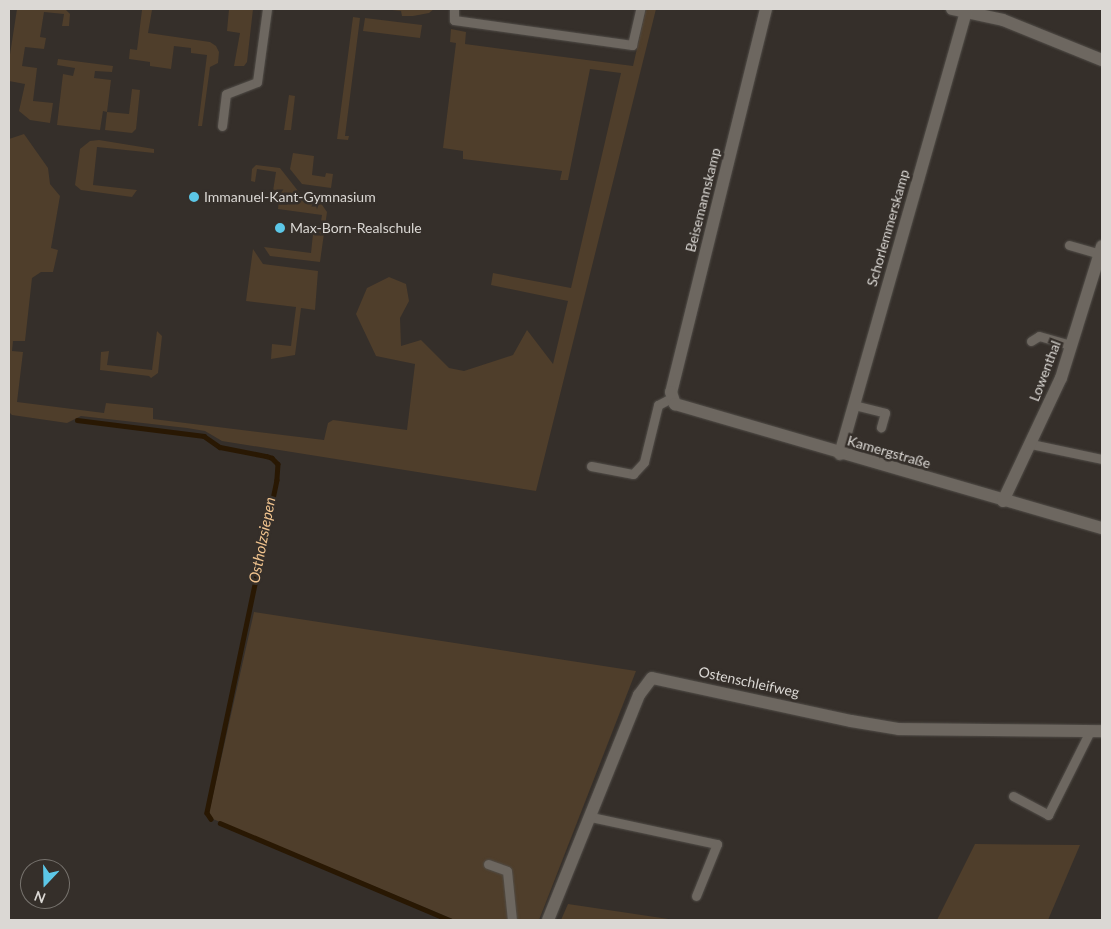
<!DOCTYPE html>
<meta charset="utf-8">
<style>
body{margin:0}
#map{position:relative;width:1111px;height:929px;overflow:hidden;background:#352f2a;font-family:Lato,sans-serif}
div>[style]{position:absolute}
.green>*{inset:0;background:#4f3e2b}
.stream>*{height:4.5px;margin:-2.25px;padding:0 2.25px;transform-origin:2.25px;border-radius:2.25px;background:#291803}
.roads{filter:drop-shadow(0 0 1px #514d48) drop-shadow(0 0 1px #514d48)}
.lane>*{height:9px;margin:-4.5px;padding:0 4.5px;transform-origin:4.5px;border-radius:4.5px;background:#6d6760}
.street>*{height:12px;margin:-6px;padding:0 6px;transform-origin:6px;border-radius:6px;background:#6d6760}
.dots>*{width:14px;height:14px;translate:-50% -50%;box-sizing:border-box;border:2px solid #352f2a;border-radius:50%}
span{translate:-50% -50%;white-space:nowrap;text-align:center;line-height:1.15;-webkit-text-stroke:5px #352f2a;paint-order:stroke}
.poi-label{font-size:14px;color:#dbd8d4}
.left{translate:0 -50%;text-align:left}
.street-label{font-size:14px;color:#dbd8d4}
.water-label{font-size:15px;color:#f0c38e;font-style:italic}
.frame{position:absolute;inset:0;border:10px solid #dbd8d4;pointer-events:none}
.north{position:absolute;left:20px;top:859px;width:50px;height:50px;box-sizing:border-box;background:#352f2a;border:1px solid #77736e;border-radius:50%;rotate:201deg;font-size:14px;font-weight:700;line-height:20px;text-align:center;color:#dbd8d4}
.north::after{content:'';display:block;margin:auto;width:18px;height:22px;background:#5cc7e7;clip-path:polygon(50% 0,100% 100%,50% 72%,0 100%)}
</style>
<div id="map">
<div class="green">
<i style="clip-path:polygon(17px 9px,52px 9px,66px 10px,70px 14px,69px 26px,62px 26px,64px 14px,44px 12px,40px 37px,46px 38px,44px 49px,25px 47px,22px 66px,37px 68px,33px 101px,53px 103px,50px 123px,30px 120px,19px 111px,25px 84px,9px 81px,9px 61px)"></i>
<i style="clip-path:polygon(133px 9px,152px 10px,148px 33px,210px 42px,216px 46px,219px 52px,218px 63px,210px 67px,202px 126px,198px 126px,207px 55px,191px 53px,191px 48px,174px 46px,171px 69px,150px 66px,150px 62px,129px 59px,130px 49px,137px 50px,142px 10px)"></i>
<i style="clip-path:polygon(229px 9px,253px 9px,247px 62px,244px 66px,234px 66px,240px 33px,227px 31px)"></i>
<i style="clip-path:polygon(383px 9px,434px 9px,429px 13px,413px 16px,402px 16px,401px 11px)"></i>
<i style="clip-path:polygon(646px 9px,656px 9px,536px 491px,222px 441px,205px 431px,187px 428px,81px 416px,67px 423px,12px 415px,9px 412px,9px 139px,24px 134px,48px 168px,50px 184px,60px 196px,51px 248px,58px 250px,53px 272px,41px 272px,32px 278px,25px 341px,13px 341px,12px 351px,23px 352px,17px 402px,104px 413px,106px 403px,153px 408px,153px 419px,324px 440px,328px 423px,333px 420px,407px 430px,415px 364px,376px 356px,356px 314px,367px 288px,389px 277px,406px 284px,409px 301px,400px 318px,401px 346px,421px 340px,449px 368px,464px 371px,513px 355px,527px 330px,553px 364px,568px 301px,491px 285px,493px 273px,571px 288px,621px 73px,590px 69px,568px 180px,560px 180px,562px 171px,463px 159px,463px 151px,443px 148px,456px 43px,450px 42px,451px 29px,466px 32px,465px 44px,633px 66px)"></i>
<i style="clip-path:polygon(353px 17px,360px 18px,345px 136px,349px 136px,348px 140px,337px 139px)"></i>
<i style="clip-path:polygon(365px 18px,422px 25px,420px 38px,363px 31px)"></i>
<i style="clip-path:polygon(58px 59px,113px 66px,112px 72px,95px 71px,94px 78px,111px 80px,107px 112px,129px 114px,132px 89px,140px 90px,136px 129px,132px 133px,105px 130px,107px 112px,103px 111px,100px 130px,57px 125px,63px 74px,73px 76px,75px 68px,57px 65px)"></i>
<i style="clip-path:polygon(289px 95px,295px 96px,291px 130px,284px 130px)"></i>
<i style="clip-path:polygon(99px 140px,154px 149px,154px 153px,97px 147px,93px 185px,137px 190px,132px 197px,81px 190px,75px 185px,80px 149px,90px 141px)"></i>
<i style="clip-path:polygon(293px 153px,314px 156px,312px 175px,325px 177px,326px 173px,333px 174px,331px 188px,302px 184px,290px 169px)"></i>
<i style="clip-path:polygon(256px 165px,280px 168px,302px 196px,318px 199px,327px 212px,320px 262px,270px 256px,264px 247px,311px 253px,313px 234px,319px 234px,322px 215px,278px 209px,280px 192px,273px 191px,276px 172px,257px 169px,255px 182px,251px 181px,252px 169px)"></i>
<i style="clip-path:polygon(253px 249px,263px 264px,318px 271px,315px 310px,301px 308px,295px 355px,271px 359px,272px 344px,291px 346px,296px 307px,246px 301px)"></i>
<i style="clip-path:polygon(157px 331px,162px 336px,158px 373px,151px 378px,149px 376px,100px 370px,101px 352px,109px 351px,107px 365px,152px 370px)"></i>
<i style="clip-path:polygon(254px 612px,636px 671px,539px 920px,455px 920px,213px 819px,209px 813px)"></i>
<i style="clip-path:polygon(975px 844px,1080px 845px,1048px 920px,937px 920px)"></i>
<i style="clip-path:polygon(568px 904px,675px 920px,561px 920px)"></i>
</div>
<div class="stream">
<i style="left:77px;top:420px;width:128px;rotate:7.2deg"></i>
<i style="left:204px;top:436px;width:19px;rotate:35deg"></i>
<i style="left:220px;top:447px;width:47px;rotate:11.1deg"></i>
<i style="left:266px;top:456px;width:6px;rotate:18deg"></i>
<i style="left:272px;top:458px;width:8px;rotate:45deg"></i>
<i style="left:278px;top:464px;width:16px;rotate:94deg"></i>
<i style="left:277px;top:480px;width:340px;rotate:101.9deg"></i>
<i style="left:207px;top:813px;width:7px;rotate:56deg"></i>
<i style="left:220px;top:823px;width:250px;rotate:22.9deg"></i>
</div>
<div class="roads">
<div class="lane">
<i style="left:454px;top:9px;width:11px;rotate:90deg"></i>
<i style="left:454px;top:20px;width:180px;rotate:8deg"></i>
<i style="left:632px;top:45px;width:37px;rotate:-77deg"></i>
<i style="left:222px;top:126px;width:32px;rotate:-83deg"></i>
<i style="left:226px;top:94px;width:33px;rotate:-21deg"></i>
<i style="left:257px;top:82px;width:74px;rotate:-82.2deg"></i>
<i style="left:1069px;top:245px;width:32px;rotate:16deg"></i>
<i style="left:1031px;top:341px;width:9px;rotate:-32deg"></i>
<i style="left:1039px;top:336px;width:33px;rotate:16deg"></i>
<i style="left:854px;top:405px;width:32px;rotate:14deg"></i>
<i style="left:885px;top:413px;width:15px;rotate:106deg"></i>
<i style="left:1031px;top:444px;width:73px;rotate:11.9deg"></i>
<i style="left:591px;top:466px;width:43px;rotate:10.8deg"></i>
<i style="left:633px;top:474px;width:16px;rotate:-47deg"></i>
<i style="left:644px;top:462px;width:59px;rotate:-76.2deg"></i>
<i style="left:658px;top:405px;width:15px;rotate:-28deg"></i>
<i style="left:1013px;top:796px;width:40px;rotate:28deg"></i>
<i style="left:1048px;top:815px;width:94px;rotate:-63.4deg"></i>
<i style="left:591px;top:817px;width:129px;rotate:12.1deg"></i>
<i style="left:717px;top:844px;width:56px;rotate:112deg"></i>
<i style="left:488px;top:864px;width:20px;rotate:20deg"></i>
<i style="left:507px;top:871px;width:49px;rotate:84.2deg"></i>
</div>
<div class="street">
<i style="left:766px;top:9px;width:395px;rotate:103.9deg"></i>
<i style="left:671px;top:392px;width:13px;rotate:72deg"></i>
<i style="left:675px;top:404px;width:445px;rotate:16.2deg"></i>
<i style="left:952px;top:9px;width:52px;rotate:12.2deg"></i>
<i style="left:1003px;top:20px;width:107px;rotate:22deg"></i>
<i style="left:840px;top:454px;width:461px;rotate:-74.1deg"></i>
<i style="left:1003px;top:501px;width:136px;rotate:-64.8deg"></i>
<i style="left:1061px;top:378px;width:138px;rotate:-72.7deg"></i>
<i style="left:548px;top:920px;width:243px;rotate:-68deg"></i>
<i style="left:639px;top:695px;width:21px;rotate:-53deg"></i>
<i style="left:652px;top:678px;width:204px;rotate:12.2deg"></i>
<i style="left:851px;top:721px;width:49px;rotate:9.5deg"></i>
<i style="left:899px;top:729px;width:203px;rotate:0.6deg"></i>
</div>
</div>
<div class="dots">
<i style="left:194px;top:197px;background:#5cc7e7"></i>
<i style="left:280px;top:228px;background:#5cc7e7"></i>
</div>
<div class="poi-label">
<span class="left" style="left:204px;top:197px">Immanuel-Kant-Gymnasium</span>
<span class="left" style="left:290px;top:228px">Max-Born-Realschule</span>
</div>
<div class="street-label">
<span style="left:703px;top:200px;rotate:-76deg">Beisemannskamp</span>
<span style="left:888px;top:228px;rotate:-74deg">Schorlemmerskamp</span>
<span style="left:1045px;top:371px;rotate:-69deg">Lowenthal</span>
<span style="left:889px;top:452px;rotate:16deg">Kamergstraße</span>
<span style="left:749px;top:682px;rotate:12deg">Ostenschleifweg</span>
</div>
<div class="water-label">
<span style="left:262px;top:540px;rotate:-79deg">Ostholzsiepen</span>
</div>
<div class="frame"></div>
<div class="north">N</div>
</div>
